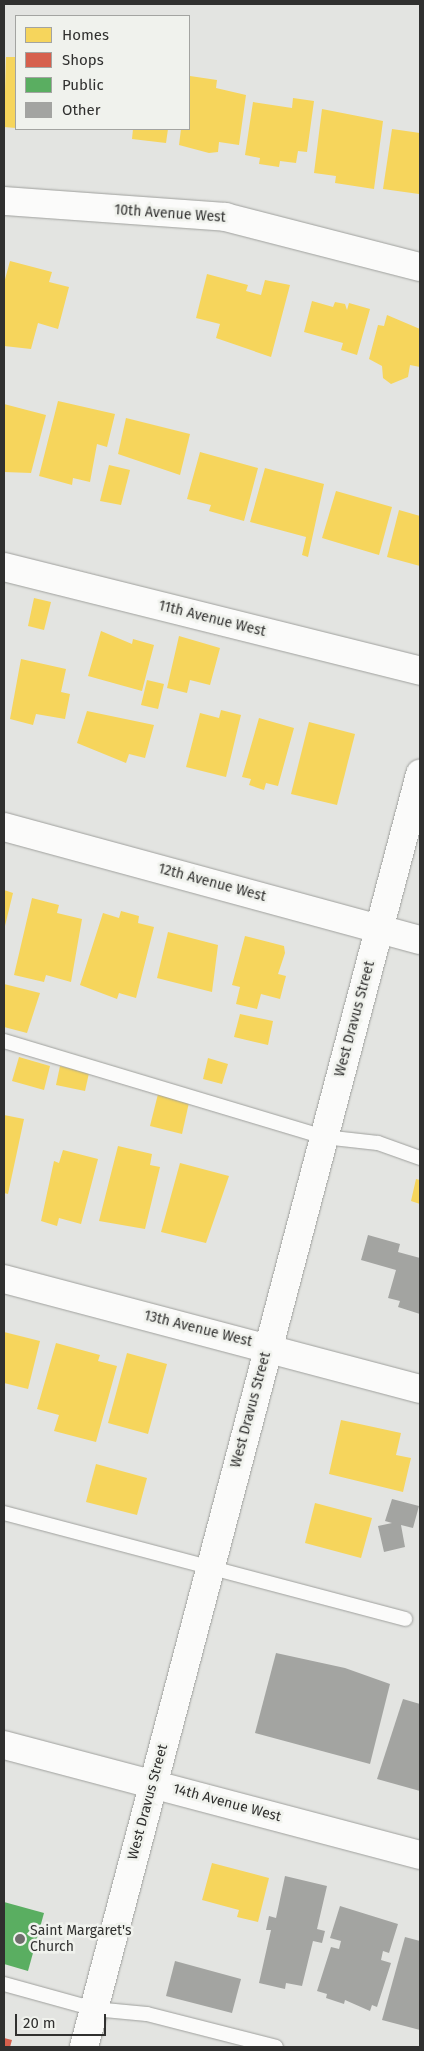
<!DOCTYPE html>
<style>
body{margin:0}
#map{position:relative;width:424px;height:2051px;overflow:hidden;background:#e3e4e1;font-family:"Fira Sans",sans-serif}
div>[style]{position:absolute}
.homes>*{inset:0;background:#f6d55c}
.shops>*{inset:0;background:#d6604d}
.public>*{inset:0;background:#5aae61}
.building>*{inset:0;background:#a3a4a1}
.roads{filter:drop-shadow(0 0 1px #9fa09d) drop-shadow(0 0 1px #9fa09d)}
.lane>*{height:14px;margin:-7px;padding:0 7px;transform-origin:7px;border-radius:7px;background:#fbfbfa}
.street>*{height:28px;margin:-14px;padding:0 14px;transform-origin:14px;border-radius:14px;background:#fbfbfa}
.secondary>*{height:28px;margin:-14px;padding:0 14px;transform-origin:14px;border-radius:14px;background:#fbfbfa}
.dots>*{width:14px;height:14px;translate:-50% -50%;box-sizing:border-box;border:2px solid #f0f2ed;border-radius:50%}
span{translate:-50% -50%;white-space:nowrap;text-align:center;line-height:1.15;-webkit-text-stroke:5px #f0f2ed;paint-order:stroke}
.street-label{font-size:14px;color:#30302f}
.poi-label{font-size:14px;color:#30302f}
.left{translate:0 -50%;text-align:left}
.frame{position:absolute;inset:0;border:5px solid #30302f;pointer-events:none}
.legend{position:absolute;left:15px;top:15px;width:175px;height:115px;box-sizing:border-box;background:#f0f2ed;border:1px solid #a3a4a1;margin:0;padding:6px 9px;list-style:none;font-size:15px;color:#30302f}
.legend li{display:flex;align-items:center;gap:10px;height:25px}
.legend b{width:25px;border:1px solid #a3a4a1}
.scale{position:absolute;left:15px;top:2014px;width:91px;height:22px;box-sizing:border-box;border:2px solid #30302f;border-top:0;padding-left:6px;font-size:15px;line-height:18px;white-space:nowrap;color:#30302f;-webkit-text-stroke:4px #f0f2ed;paint-order:stroke}
</style>
<div id="map">
<div class="homes">
<i style="clip-path:polygon(6px 57px,16px 57px,16px 128px,4px 127px)"></i>
<i style="clip-path:polygon(190px 76px,217px 80px,216px 88px,246px 95px,239px 145px,219px 142px,218px 152px,209px 153px,179px 145px,181px 129px,189px 129px)"></i>
<i style="clip-path:polygon(293px 98px,314px 101px,307px 152px,298px 151px,296px 163px,280px 161px,279px 167px,259px 164px,260px 158px,245px 155px,253px 102px,292px 108px)"></i>
<i style="clip-path:polygon(322px 109px,383px 121px,374px 189px,335px 183px,336px 176px,314px 173px)"></i>
<i style="clip-path:polygon(133px 129px,168px 129px,166px 143px,132px 139px)"></i>
<i style="clip-path:polygon(392px 129px,420px 133px,419px 194px,383px 189px)"></i>
<i style="clip-path:polygon(10px 261px,52px 272px,49px 282px,69px 287px,58px 329px,38px 323px,31px 349px,4px 346px,4px 283px)"></i>
<i style="clip-path:polygon(207px 274px,248px 285px,246px 291px,261px 295px,265px 280px,290px 285px,271px 357px,216px 338px,220px 324px,196px 318px)"></i>
<i style="clip-path:polygon(312px 301px,333px 307px,335px 302px,345px 304px,347px 310px,349px 303px,370px 309px,357px 355px,341px 350px,343px 343px,304px 332px)"></i>
<i style="clip-path:polygon(387px 315px,420px 329px,420px 367px,410px 365px,408px 377px,391px 384px,383px 378px,382px 366px,369px 359px,378px 325px,384px 326px)"></i>
<i style="clip-path:polygon(58px 401px,115px 414px,107px 447px,97px 444px,90px 482px,73px 478px,72px 485px,39px 476px)"></i>
<i style="clip-path:polygon(4px 404px,46px 415px,31px 473px,4px 472px)"></i>
<i style="clip-path:polygon(126px 418px,190px 434px,180px 475px,118px 454px)"></i>
<i style="clip-path:polygon(200px 452px,258px 468px,244px 521px,209px 511px,211px 505px,187px 499px)"></i>
<i style="clip-path:polygon(109px 465px,130px 470px,121px 505px,100px 501px)"></i>
<i style="clip-path:polygon(265px 468px,324px 484px,308px 557px,302px 555px,306px 537px,250px 522px)"></i>
<i style="clip-path:polygon(336px 491px,392px 507px,379px 555px,322px 538px)"></i>
<i style="clip-path:polygon(399px 510px,420px 516px,420px 566px,387px 557px)"></i>
<i style="clip-path:polygon(34px 598px,51px 602px,44px 630px,28px 626px)"></i>
<i style="clip-path:polygon(101px 631px,132px 644px,133px 639px,154px 645px,142px 691px,88px 676px)"></i>
<i style="clip-path:polygon(179px 636px,220px 648px,210px 685px,190px 680px,187px 693px,167px 688px)"></i>
<i style="clip-path:polygon(21px 659px,66px 669px,61px 692px,70px 694px,65px 719px,36px 714px,33px 725px,10px 719px)"></i>
<i style="clip-path:polygon(147px 680px,164px 684px,158px 709px,141px 705px)"></i>
<i style="clip-path:polygon(221px 710px,241px 715px,226px 777px,186px 767px,200px 713px,219px 718px)"></i>
<i style="clip-path:polygon(87px 711px,154px 725px,145px 758px,129px 754px,126px 763px,77px 743px)"></i>
<i style="clip-path:polygon(259px 718px,294px 728px,278px 786px,266px 783px,264px 790px,249px 785px,251px 779px,242px 777px)"></i>
<i style="clip-path:polygon(309px 722px,355px 734px,337px 805px,291px 794px)"></i>
<i style="clip-path:polygon(4px 890px,13px 893px,4px 930px)"></i>
<i style="clip-path:polygon(32px 898px,59px 905px,57px 913px,82px 919px,71px 982px,46px 975px,44px 982px,14px 975px)"></i>
<i style="clip-path:polygon(121px 911px,139px 916px,138px 923px,154px 927px,136px 998px,119px 993px,117px 999px,80px 985px,103px 913px,119px 918px)"></i>
<i style="clip-path:polygon(168px 932px,218px 945px,212px 992px,157px 978px)"></i>
<i style="clip-path:polygon(245px 936px,284px 946px,285px 953px,278px 974px,286px 976px,280px 999px,261px 994px,257px 1009px,236px 1004px,240px 987px,232px 985px)"></i>
<i style="clip-path:polygon(4px 984px,40px 993px,27px 1033px,4px 1027px)"></i>
<i style="clip-path:polygon(240px 1014px,273px 1021px,268px 1045px,234px 1037px)"></i>
<i style="clip-path:polygon(19px 1057px,50px 1066px,44px 1090px,12px 1081px)"></i>
<i style="clip-path:polygon(208px 1058px,228px 1064px,222px 1084px,203px 1079px)"></i>
<i style="clip-path:polygon(60px 1066px,89px 1073px,85px 1091px,56px 1085px)"></i>
<i style="clip-path:polygon(159px 1090px,190px 1098px,182px 1134px,150px 1126px)"></i>
<i style="clip-path:polygon(4px 1115px,24px 1119px,8px 1194px,4px 1193px)"></i>
<i style="clip-path:polygon(118px 1146px,152px 1154px,150px 1165px,160px 1167px,145px 1229px,99px 1221px)"></i>
<i style="clip-path:polygon(63px 1150px,98px 1159px,81px 1224px,59px 1218px,57px 1226px,41px 1221px,54px 1161px,59px 1163px)"></i>
<i style="clip-path:polygon(180px 1163px,229px 1176px,206px 1243px,161px 1232px)"></i>
<i style="clip-path:polygon(416px 1179px,420px 1180px,420px 1204px,411px 1201px)"></i>
<i style="clip-path:polygon(4px 1332px,40px 1341px,28px 1389px,4px 1383px)"></i>
<i style="clip-path:polygon(56px 1343px,100px 1355px,98px 1361px,117px 1366px,96px 1442px,54px 1431px,59px 1415px,37px 1409px)"></i>
<i style="clip-path:polygon(127px 1353px,167px 1364px,148px 1434px,108px 1423px)"></i>
<i style="clip-path:polygon(341px 1420px,401px 1433px,396px 1455px,411px 1458px,403px 1492px,329px 1474px)"></i>
<i style="clip-path:polygon(96px 1464px,147px 1478px,137px 1515px,86px 1502px)"></i>
<i style="clip-path:polygon(315px 1503px,372px 1518px,361px 1558px,305px 1543px)"></i>
<i style="clip-path:polygon(212px 1863px,269px 1878px,258px 1922px,237px 1917px,239px 1910px,202px 1900px)"></i>
</div>
<div class="shops">
<i style="clip-path:polygon(4px 2038px,12px 2040px,10px 2047px,4px 2047px)"></i>
</div>
<div class="public">
<i style="clip-path:polygon(4px 1902px,44px 1913px,28px 1971px,4px 1964px)"></i>
</div>
<div class="building">
<i style="clip-path:polygon(368px 1235px,400px 1244px,398px 1252px,420px 1258px,420px 1314px,398px 1307px,400px 1301px,388px 1298px,396px 1270px,361px 1260px)"></i>
<i style="clip-path:polygon(392px 1499px,419px 1506px,413px 1528px,401px 1525px,405px 1547px,384px 1552px,378px 1526px,392px 1523px,385px 1521px)"></i>
<i style="clip-path:polygon(276px 1653px,345px 1668px,390px 1684px,370px 1764px,255px 1733px)"></i>
<i style="clip-path:polygon(403px 1699px,420px 1704px,420px 1791px,377px 1779px)"></i>
<i style="clip-path:polygon(285px 1876px,327px 1886px,317px 1929px,325px 1931px,322px 1943px,313px 1941px,302px 1986px,286px 1983px,285px 1989px,259px 1983px,271px 1930px,266px 1930px,269px 1916px,276px 1918px)"></i>
<i style="clip-path:polygon(340px 1906px,398px 1924px,389px 1953px,383px 1951px,381px 1960px,391px 1963px,377px 2007px,372px 2005px,370px 2011px,345px 2000px,344px 2004px,326px 1998px,327px 1994px,317px 1991px,331px 1947px,339px 1949px,341px 1941px,330px 1938px)"></i>
<i style="clip-path:polygon(405px 1937px,420px 1941px,420px 2030px,382px 2020px)"></i>
<i style="clip-path:polygon(175px 1961px,241px 1979px,232px 2013px,166px 1996px)"></i>
</div>
<div class="roads">
<div class="lane">
<i style="left:4px;top:1041px;width:334px;rotate:16.7deg"></i>
<i style="left:324px;top:1137px;width:54px;rotate:6.3deg"></i>
<i style="left:378px;top:1143px;width:45px;rotate:19.7deg"></i>
<i style="left:4px;top:1513px;width:415px;rotate:14.8deg"></i>
<i style="left:4px;top:1984px;width:93px;rotate:15.5deg"></i>
<i style="left:94px;top:2009px;width:53px;rotate:5.4deg"></i>
<i style="left:147px;top:2014px;width:133px;rotate:14.3deg"></i>
</div>
<div class="street">
<i style="left:4px;top:201px;width:222px;rotate:4.1deg"></i>
<i style="left:225px;top:217px;width:201px;rotate:14.4deg"></i>
<i style="left:4px;top:827px;width:431px;rotate:15.2deg"></i>
<i style="left:4px;top:1279px;width:430px;rotate:14.8deg"></i>
<i style="left:4px;top:1745px;width:430px;rotate:14.8deg"></i>
</div>
<div class="secondary">
<i style="left:4px;top:567px;width:429px;rotate:14deg"></i>
<i style="left:84px;top:2047px;width:1317px;rotate:-75.21deg"></i>
</div>
</div>
<div class="dots">
<i style="left:20px;top:1939px;background:#6f6f6d"></i>
</div>
<div class="street-label">
<span style="left:170px;top:214px;rotate:4deg">10th Avenue West</span>
<span style="left:212px;top:619px;rotate:14deg">11th Avenue West</span>
<span style="left:212px;top:883px;rotate:15deg">12th Avenue West</span>
<span style="left:355px;top:1019px;rotate:-75deg">West Dravus Street</span>
<span style="left:198px;top:1329px;rotate:14deg">13th Avenue West</span>
<span style="left:251px;top:1410px;rotate:-75deg">West Dravus Street</span>
<span style="left:148px;top:1802px;rotate:-75deg">West Dravus Street</span>
<span style="left:227px;top:1803px;rotate:15deg">14th Avenue West</span>
</div>
<div class="poi-label">
<span class="left" style="left:30px;top:1939px">Saint Margaret's<br>Church</span>
</div>
<div class="frame"></div>
<ul class="legend">
<li><b style="height:14px;background:#f6d55c"></b>Homes</li>
<li><b style="height:14px;background:#d6604d"></b>Shops</li>
<li><b style="height:14px;background:#5aae61"></b>Public</li>
<li><b style="height:14px;background:#a3a4a1"></b>Other</li>
</ul>
<div class="scale">20 m</div>
</div>
